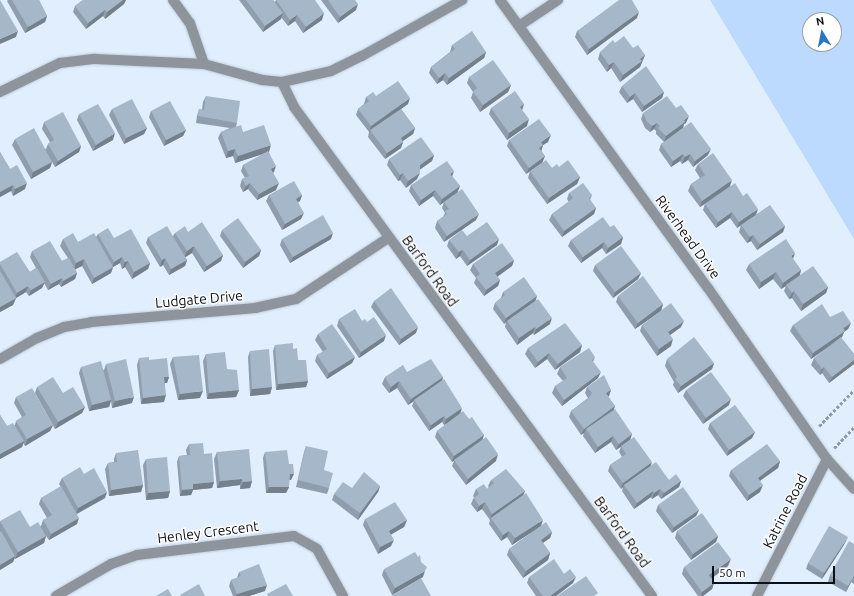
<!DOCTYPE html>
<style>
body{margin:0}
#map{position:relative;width:854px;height:596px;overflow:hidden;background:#e0eefe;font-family:Ubuntu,sans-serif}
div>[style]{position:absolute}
.green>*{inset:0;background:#bcdafd}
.path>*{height:2.5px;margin-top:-1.25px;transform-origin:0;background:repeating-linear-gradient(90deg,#8f9aa7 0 3px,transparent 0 5px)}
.roads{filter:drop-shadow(0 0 1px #becbd9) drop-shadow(0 0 1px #becbd9)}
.street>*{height:10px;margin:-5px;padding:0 5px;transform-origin:5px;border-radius:5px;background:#8d949c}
.wall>*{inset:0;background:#909dae}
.shaded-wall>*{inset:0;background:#75808d}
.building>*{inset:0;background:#a7b7ca}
span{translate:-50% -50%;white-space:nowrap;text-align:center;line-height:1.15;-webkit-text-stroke:3px #fff;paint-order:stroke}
.street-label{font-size:14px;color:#0b1118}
.north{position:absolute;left:802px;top:12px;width:40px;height:40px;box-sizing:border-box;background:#fff;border:1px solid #9da0a3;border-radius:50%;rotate:350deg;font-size:11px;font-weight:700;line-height:16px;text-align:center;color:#0b1118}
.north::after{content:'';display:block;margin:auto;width:14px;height:18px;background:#2a77c7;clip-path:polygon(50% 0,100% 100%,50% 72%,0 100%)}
.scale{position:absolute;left:712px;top:566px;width:123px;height:18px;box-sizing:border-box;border:2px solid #0b1118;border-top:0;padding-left:5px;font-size:12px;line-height:14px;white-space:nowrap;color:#0b1118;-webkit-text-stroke:3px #fff;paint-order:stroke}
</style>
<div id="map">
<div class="green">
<i style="clip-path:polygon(evenodd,710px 0,854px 0,854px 239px,710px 0,810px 20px,834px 20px,834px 44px,810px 44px,810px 20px)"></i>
</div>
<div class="path">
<i style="left:819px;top:426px;width:50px;rotate:-45.8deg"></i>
<i style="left:834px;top:448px;width:29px;rotate:-46deg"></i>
</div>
<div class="roads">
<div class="street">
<i style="left:173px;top:0;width:29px;rotate:54deg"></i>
<i style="left:190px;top:23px;width:43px;rotate:71.1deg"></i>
<i style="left:204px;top:64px;width:60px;rotate:15.4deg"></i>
<i style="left:262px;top:80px;width:20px;rotate:6deg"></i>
<i style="left:282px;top:82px;width:28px;rotate:64deg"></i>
<i style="left:294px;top:107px;width:606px;rotate:53.79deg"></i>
<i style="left:500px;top:0;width:355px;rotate:54.2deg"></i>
<i style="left:708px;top:288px;width:208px;rotate:55.2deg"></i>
<i style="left:827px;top:459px;width:40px;rotate:48deg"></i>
<i style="left:519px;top:26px;width:47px;rotate:-33.7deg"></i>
<i style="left:282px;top:82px;width:50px;rotate:-12.7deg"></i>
<i style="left:331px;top:71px;width:34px;rotate:-26deg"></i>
<i style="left:362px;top:56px;width:115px;rotate:-29.2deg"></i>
<i style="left:0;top:92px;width:67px;rotate:-25.8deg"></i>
<i style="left:60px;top:63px;width:35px;rotate:-7deg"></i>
<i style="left:95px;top:59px;width:109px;rotate:2.6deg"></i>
<i style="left:0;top:359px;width:43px;rotate:-29.6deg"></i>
<i style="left:37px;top:338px;width:29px;rotate:-22deg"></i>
<i style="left:64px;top:327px;width:27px;rotate:-10deg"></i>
<i style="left:91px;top:322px;width:165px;rotate:-4.9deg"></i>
<i style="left:255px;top:308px;width:42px;rotate:-12.4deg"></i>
<i style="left:296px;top:299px;width:110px;rotate:-33.5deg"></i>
<i style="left:56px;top:596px;width:64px;rotate:-30.2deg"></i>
<i style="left:111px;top:564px;width:28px;rotate:-19deg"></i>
<i style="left:137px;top:555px;width:158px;rotate:-6.9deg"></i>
<i style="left:294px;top:536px;width:26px;rotate:29deg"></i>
<i style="left:317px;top:549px;width:54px;rotate:61deg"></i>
<i style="left:757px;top:596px;width:154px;rotate:-62.9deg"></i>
</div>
</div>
<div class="wall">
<i style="clip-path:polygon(8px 0,39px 0,47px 16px,45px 22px,25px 33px,7px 1px)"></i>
<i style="clip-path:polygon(83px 0,126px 0,124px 4px,105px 19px,103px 16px,86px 29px,73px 12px,75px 6px)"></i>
<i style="clip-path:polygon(239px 0,273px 0,275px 2px,276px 0,322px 20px,303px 33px,295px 21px,288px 26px,281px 17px,281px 19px,263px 32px)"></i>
<i style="clip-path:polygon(321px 0,355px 0,356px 10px,338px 23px)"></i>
<i style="clip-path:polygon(637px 18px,587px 55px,575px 37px,577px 31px)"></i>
<i style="clip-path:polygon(615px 43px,633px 48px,645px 55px,640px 67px,620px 82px,611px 68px,607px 72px,598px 59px,600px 52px)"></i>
<i style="clip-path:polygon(452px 45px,486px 52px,484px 58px,447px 85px,443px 80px,437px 84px,429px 73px,431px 67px,450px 52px)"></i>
<i style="clip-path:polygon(469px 77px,511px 85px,508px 92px,480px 112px,471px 98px,473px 92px,467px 83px)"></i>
<i style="clip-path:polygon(622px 86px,664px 92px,662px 98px,642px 112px,633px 99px,627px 103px,619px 92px)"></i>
<i style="clip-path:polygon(206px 96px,237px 123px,236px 127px,269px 152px,274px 172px,273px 173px,276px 190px,257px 200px,248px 189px,243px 192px,240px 186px,242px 179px,245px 178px,241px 171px,243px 165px,266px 153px,235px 163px,233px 156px,226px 158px,218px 138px,221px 132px,230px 128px,196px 123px,197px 116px,199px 109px,202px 110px,203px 102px)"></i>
<i style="clip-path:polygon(376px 96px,408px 104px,401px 109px,415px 128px,413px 134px,403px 141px,403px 142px,401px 148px,385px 159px,368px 137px,369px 132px,356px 115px,358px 109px,364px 104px,366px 97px)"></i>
<i style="clip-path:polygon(524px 104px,522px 110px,527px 126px,507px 140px,489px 114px,491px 108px)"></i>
<i style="clip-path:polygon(112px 109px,147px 128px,144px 134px,124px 144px,109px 115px)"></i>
<i style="clip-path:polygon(151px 111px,186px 130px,183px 136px,164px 146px,149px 117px)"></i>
<i style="clip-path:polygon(643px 113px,686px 123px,684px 124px,683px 128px,708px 155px,693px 167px,688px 160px,682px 164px,680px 161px,671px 167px,659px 150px,661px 144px,664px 142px,656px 134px,656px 131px,654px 129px,650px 132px,645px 128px,641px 119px)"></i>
<i style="clip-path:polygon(79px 114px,113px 140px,93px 151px,77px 120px)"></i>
<i style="clip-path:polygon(44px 122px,81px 146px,79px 152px,55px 167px,52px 162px,50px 168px,31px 179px,12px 145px,15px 139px,46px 149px,48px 144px,50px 142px,42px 129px)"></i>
<i style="clip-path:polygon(509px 140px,548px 142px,543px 145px,541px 151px,545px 156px,542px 163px,552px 168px,559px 167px,580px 177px,577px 184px,547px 204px,528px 178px,530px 171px,538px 166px,526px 174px,507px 146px)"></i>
<i style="clip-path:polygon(0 152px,10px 169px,25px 189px,13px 196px,11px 191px,0 197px)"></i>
<i style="clip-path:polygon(434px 155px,432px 161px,420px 169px,417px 179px,406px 188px,400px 180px,398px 181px,387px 165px,389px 159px)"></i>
<i style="clip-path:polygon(698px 164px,730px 186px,756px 215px,785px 226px,783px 232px,757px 250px,751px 241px,747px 243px,739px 232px,741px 225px,737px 228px,730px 218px,716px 228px,703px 210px,705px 204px,700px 207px,688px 191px,691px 184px,700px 178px,695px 170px)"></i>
<i style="clip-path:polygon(452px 176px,460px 186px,457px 193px,440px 205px,433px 196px,419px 206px,409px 191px,411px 185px)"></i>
<i style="clip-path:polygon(569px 193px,592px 195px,590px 200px,596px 208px,594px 214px,562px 237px,549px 220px,552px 214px,569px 202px,567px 199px)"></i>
<i style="clip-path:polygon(269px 195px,302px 195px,300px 201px,298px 202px,301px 219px,282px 230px,266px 201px)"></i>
<i style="clip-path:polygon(444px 202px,476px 220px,444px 242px,435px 228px,437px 221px,443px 217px,445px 213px,442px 208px)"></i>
<i style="clip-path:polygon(610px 227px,623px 237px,621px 244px,606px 254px,602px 248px,581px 263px,568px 246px,571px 240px)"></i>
<i style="clip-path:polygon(222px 230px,261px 250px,259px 256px,243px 268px,220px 236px)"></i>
<i style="clip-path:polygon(188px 232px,223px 255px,221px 261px,204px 272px,192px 253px,185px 257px,187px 260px,185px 266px,169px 275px,163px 265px,160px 267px,146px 243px,148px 237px,173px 236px,175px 233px)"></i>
<i style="clip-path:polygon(98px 234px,114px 238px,150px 263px,148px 269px,132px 279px,125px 267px,122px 269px,120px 263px,113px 267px,111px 273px,92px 284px,82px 266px,75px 269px,77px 273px,75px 279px,61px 287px,59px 284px,48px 290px,44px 283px,42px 288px,29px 296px,26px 292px,16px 298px,13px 305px,0 312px,0 262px,30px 272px,36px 268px,30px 257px,32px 251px,62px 261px,68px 258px,60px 246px,63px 239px,78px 242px,96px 237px)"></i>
<i style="clip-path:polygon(467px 236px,497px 245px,467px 266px,460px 256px,456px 259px,447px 246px,449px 240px)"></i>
<i style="clip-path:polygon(282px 239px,331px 239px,290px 263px,280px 245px)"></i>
<i style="clip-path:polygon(793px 259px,801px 270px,800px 275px,828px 287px,826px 293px,801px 311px,792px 298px,789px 299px,784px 291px,786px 286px,781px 289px,773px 279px,759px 289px,746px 270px,749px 264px)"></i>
<i style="clip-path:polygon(514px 260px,512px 266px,497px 276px,500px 280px,498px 286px,484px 296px,474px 283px,476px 278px,470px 270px,473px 264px)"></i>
<i style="clip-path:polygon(595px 265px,641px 273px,638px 279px,613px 298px,593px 271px)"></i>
<i style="clip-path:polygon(503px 292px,537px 296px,535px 301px,550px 324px,534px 335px,533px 333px,517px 345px,505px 327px,506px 322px,504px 324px,493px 309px,495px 303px,501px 298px)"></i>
<i style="clip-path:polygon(618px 296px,663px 304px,661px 311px,635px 329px,616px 302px)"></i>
<i style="clip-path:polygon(374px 301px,416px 333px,399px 345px,371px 307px)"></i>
<i style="clip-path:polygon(830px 317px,851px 323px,848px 329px,844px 332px,842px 337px,841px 338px,854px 354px,854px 364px,829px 383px,822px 373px,820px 375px,811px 365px,814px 358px,828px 347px,811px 359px,790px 331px,793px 325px)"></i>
<i style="clip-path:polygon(339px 319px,362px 321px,367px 322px,384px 341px,359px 358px,337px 326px)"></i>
<i style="clip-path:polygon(642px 325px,681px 327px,670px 335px,671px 346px,657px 356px,640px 331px)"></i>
<i style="clip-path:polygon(318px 334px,355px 357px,352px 363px,327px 379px,315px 361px,317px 355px,323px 352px,315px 340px)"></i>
<i style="clip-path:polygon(275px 345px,293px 349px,308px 381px,306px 387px,276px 390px,273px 351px)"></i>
<i style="clip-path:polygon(582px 345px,580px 352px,555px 370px,547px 359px,535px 368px,525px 354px,528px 348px)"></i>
<i style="clip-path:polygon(250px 351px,272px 387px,270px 394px,250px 396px,248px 357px)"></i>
<i style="clip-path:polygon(206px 354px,227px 369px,239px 390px,236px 397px,207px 399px,203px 361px)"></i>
<i style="clip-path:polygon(173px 357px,200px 398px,178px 400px,170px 364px)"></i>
<i style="clip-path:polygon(595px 357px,593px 362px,598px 378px,562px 406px,552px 393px,555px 386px,563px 381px,557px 374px,560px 367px)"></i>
<i style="clip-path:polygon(139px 358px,149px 360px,169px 377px,167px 383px,165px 383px,164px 402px,141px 404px,137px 365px)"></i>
<i style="clip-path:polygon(667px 359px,714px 363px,712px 369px,678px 393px,673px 385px,674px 382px,665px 366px)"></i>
<i style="clip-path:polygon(106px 364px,132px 403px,112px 408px,111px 401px,109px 407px,89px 411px,79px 373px,81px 367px,104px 370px)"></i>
<i style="clip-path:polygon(407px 372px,443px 377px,442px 381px,460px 413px,469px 419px,484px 435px,482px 439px,496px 461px,466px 485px,452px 466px,454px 461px,452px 462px,435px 437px,437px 431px,449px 422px,444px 425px,442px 422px,429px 431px,412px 406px,414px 401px,408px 405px,397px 388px,389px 393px,382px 384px,385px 377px)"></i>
<i style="clip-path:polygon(37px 387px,63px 393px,85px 407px,82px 413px,55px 429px,35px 393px)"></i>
<i style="clip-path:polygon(587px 387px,611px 390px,608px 397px,615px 406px,613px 411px,632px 434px,630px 439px,650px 466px,669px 480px,681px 481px,679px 487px,661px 499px,658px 495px,652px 499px,651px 497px,634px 509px,622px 491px,623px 487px,621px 489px,608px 471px,610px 465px,622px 457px,619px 452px,621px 447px,616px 450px,611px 442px,595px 453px,583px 436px,584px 433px,581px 435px,569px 417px,571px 411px,588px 398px,585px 393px)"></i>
<i style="clip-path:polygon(686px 390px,729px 405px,703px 424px,683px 396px)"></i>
<i style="clip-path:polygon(16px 397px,53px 425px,50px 431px,25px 446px,23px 443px,22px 447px,0 459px,0 415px,7px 426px,15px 425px,16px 421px,22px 417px,14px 403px)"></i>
<i style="clip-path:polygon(710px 423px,755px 432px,752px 438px,727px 456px,708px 429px)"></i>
<i style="clip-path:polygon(189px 444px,204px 454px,214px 482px,212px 488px,193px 490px,191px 495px,180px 496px,177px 462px,179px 456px,187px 455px,186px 450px)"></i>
<i style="clip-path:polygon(306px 446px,324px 470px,329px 488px,327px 494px,296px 487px,304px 452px)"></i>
<i style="clip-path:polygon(217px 452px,252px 481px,250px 488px,240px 489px,240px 485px,217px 488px,214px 459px)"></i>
<i style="clip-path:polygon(265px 452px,289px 464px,291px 480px,289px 480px,289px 487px,286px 493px,266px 493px,263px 458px)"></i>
<i style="clip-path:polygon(116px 453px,143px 485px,141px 492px,109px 496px,105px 469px,108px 463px,114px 462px,114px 459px)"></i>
<i style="clip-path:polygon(146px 459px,170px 491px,168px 498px,146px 500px,143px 465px)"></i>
<i style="clip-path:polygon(780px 461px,778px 468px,760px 481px,760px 492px,747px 501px,729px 476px,731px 470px)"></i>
<i style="clip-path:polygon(84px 474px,105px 498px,77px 514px,77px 524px,49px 540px,46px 536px,44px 543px,15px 559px,15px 558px,13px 562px,0 570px,0 521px,30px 527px,41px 526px,43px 520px,47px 518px,39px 504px,41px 498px,61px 487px,59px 484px,62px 478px)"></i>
<i style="clip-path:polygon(491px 480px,525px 491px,523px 496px,541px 526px,552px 532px,550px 538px,543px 543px,550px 553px,548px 560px,523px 578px,507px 555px,509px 549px,535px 530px,512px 545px,507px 537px,501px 541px,489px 524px,490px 520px,482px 509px,477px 512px,471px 504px,474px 497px,473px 496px,476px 489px,487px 489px,489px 487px,488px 486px)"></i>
<i style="clip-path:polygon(380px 486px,378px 492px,358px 520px,332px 500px,334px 494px,352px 488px)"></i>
<i style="clip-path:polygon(658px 505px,699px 510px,696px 516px,672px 533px,656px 511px)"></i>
<i style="clip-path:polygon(365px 519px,407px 520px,404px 527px,391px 534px,391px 546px,378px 554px,363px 525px)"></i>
<i style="clip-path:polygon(677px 531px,718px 536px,716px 542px,691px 560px,675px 538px)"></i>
<i style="clip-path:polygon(845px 543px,822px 579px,806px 569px,808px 563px)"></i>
<i style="clip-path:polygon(854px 544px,854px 584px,851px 582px,846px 592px,828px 582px,830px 575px)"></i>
<i style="clip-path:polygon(728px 566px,711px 578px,714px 583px,712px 589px,703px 596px,698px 596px,682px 574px,684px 567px)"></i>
<i style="clip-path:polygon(384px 569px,423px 577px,392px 595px,382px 575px)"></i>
<i style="clip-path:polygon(239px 572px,265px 591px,249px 596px,233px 596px,229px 586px,231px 580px,237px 578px)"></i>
<i style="clip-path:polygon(529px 577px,573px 583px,556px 596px,536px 596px,527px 583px)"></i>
</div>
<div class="shaded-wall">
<i style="clip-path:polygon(123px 0,126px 0,124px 4px,105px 19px,107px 12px)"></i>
<i style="clip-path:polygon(358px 4px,356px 10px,338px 23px,340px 17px)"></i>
<i style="clip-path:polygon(105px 10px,103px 16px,86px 29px,88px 23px)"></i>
<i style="clip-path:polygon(639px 12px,637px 18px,587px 55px,589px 49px)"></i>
<i style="clip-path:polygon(283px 13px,281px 19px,263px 32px,265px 26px)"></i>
<i style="clip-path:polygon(324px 13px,322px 20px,303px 33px,306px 27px)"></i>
<i style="clip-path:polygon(297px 15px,295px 21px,288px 26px,290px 20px)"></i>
<i style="clip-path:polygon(47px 16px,45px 22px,25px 33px,28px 27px)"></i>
<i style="clip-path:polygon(18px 31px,16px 37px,0 44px,0 39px)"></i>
<i style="clip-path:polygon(486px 52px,484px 58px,447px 85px,449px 78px)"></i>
<i style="clip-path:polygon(645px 55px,640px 67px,620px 82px,623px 75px)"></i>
<i style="clip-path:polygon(614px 62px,611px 68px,607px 72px,609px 65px)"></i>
<i style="clip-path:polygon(445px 73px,443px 80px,437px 84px,439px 78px)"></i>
<i style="clip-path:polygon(511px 85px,508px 92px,480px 112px,483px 105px)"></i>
<i style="clip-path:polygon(664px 92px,662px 98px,642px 112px,644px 106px)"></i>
<i style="clip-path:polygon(635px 93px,633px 99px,627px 103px,630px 97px)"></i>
<i style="clip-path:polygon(410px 98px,408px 104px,370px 131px,370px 130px,369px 132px,371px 126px)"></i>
<i style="clip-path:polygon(524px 104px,522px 110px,520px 107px)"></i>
<i style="clip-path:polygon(689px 116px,686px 123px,684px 124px,683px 128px,664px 142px,666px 136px,684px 120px)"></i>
<i style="clip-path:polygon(529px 119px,527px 126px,507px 140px,509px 133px)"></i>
<i style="clip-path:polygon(657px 123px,654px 129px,650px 132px,652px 126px)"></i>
<i style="clip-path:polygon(147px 128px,144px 134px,124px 144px,126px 138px)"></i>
<i style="clip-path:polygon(415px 128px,413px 134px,398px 144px,401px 138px)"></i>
<i style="clip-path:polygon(186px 130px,183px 136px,164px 146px,166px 140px)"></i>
<i style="clip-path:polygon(115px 133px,113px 140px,93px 151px,96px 145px)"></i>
<i style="clip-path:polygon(551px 135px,548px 142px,543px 145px,541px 152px,536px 155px,541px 142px)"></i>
<i style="clip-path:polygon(403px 142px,401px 148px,385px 159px,387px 153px)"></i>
<i style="clip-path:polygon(271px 145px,269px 152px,235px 163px,238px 156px)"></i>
<i style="clip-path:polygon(81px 146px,79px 152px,55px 167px,58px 161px)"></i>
<i style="clip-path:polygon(235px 149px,233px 156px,226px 158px,228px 151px)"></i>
<i style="clip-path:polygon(711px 149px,708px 155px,693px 167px,695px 161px)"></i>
<i style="clip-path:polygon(683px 154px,680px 161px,671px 167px,673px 161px)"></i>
<i style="clip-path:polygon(690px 154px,688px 160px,682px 164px,685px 157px)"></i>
<i style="clip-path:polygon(434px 155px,432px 161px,418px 171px,420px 165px)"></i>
<i style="clip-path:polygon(545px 156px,542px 163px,526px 174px,529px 168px)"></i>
<i style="clip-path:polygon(52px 162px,50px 168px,31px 179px,33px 172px)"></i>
<i style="clip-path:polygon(276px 166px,274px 172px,269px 175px,271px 169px)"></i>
<i style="clip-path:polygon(454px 171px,452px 177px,450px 174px)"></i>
<i style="clip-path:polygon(403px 173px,400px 180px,398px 181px,400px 175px)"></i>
<i style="clip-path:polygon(420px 173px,417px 179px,406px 188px,408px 181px)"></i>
<i style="clip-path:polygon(580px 177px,577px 184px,547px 204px,549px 198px)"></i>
<i style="clip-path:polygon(732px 180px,730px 186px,700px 207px,702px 201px)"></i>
<i style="clip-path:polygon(27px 183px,25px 189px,13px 196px,15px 189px)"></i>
<i style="clip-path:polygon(250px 183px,248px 189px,243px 192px,246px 186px)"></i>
<i style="clip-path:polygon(279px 183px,276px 190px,257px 200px,259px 194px)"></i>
<i style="clip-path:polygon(13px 185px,11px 191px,0 197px,0 192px)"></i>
<i style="clip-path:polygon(460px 186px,457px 193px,440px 205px,442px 199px)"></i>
<i style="clip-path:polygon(435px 190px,433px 196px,419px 206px,421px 200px)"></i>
<i style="clip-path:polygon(302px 195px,300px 201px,293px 205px,296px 199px)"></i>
<i style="clip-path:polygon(596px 208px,594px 214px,562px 237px,564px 231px)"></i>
<i style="clip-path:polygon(758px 209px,756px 215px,737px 228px,739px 222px)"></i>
<i style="clip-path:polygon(732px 212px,730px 218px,716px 228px,718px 222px)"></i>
<i style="clip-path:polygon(304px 213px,301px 219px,282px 230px,285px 224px)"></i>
<i style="clip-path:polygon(479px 214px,476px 220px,444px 242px,447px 236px)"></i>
<i style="clip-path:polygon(785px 226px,783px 232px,757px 250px,760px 244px)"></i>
<i style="clip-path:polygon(333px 233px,331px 239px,290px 263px,293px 257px)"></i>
<i style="clip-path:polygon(753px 235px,751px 241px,747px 243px,750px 237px)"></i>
<i style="clip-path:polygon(623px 237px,621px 244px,606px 254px,608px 248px)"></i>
<i style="clip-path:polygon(499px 239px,497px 245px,467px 266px,470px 260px)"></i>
<i style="clip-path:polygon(604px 242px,602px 248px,581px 263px,583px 257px)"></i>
<i style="clip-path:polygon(194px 246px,192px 253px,184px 258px,187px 251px)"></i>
<i style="clip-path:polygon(261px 250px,259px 256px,243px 268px,245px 262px)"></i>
<i style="clip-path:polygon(463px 250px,460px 256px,456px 259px,459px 252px)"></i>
<i style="clip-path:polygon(795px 253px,793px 259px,791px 256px)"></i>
<i style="clip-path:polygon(223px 255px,221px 261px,204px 272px,207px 266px)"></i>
<i style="clip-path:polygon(122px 257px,120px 263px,113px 267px,111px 273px,92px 284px,94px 278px,112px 268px,114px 262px)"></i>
<i style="clip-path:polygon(165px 258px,163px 265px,160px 267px,162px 260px)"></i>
<i style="clip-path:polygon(84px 259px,82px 266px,74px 270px,76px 263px)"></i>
<i style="clip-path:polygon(187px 260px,185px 266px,169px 275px,171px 269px)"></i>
<i style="clip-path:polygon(514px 260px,512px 266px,493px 280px,495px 273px)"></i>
<i style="clip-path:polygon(128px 261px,125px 267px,122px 269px,125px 262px)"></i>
<i style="clip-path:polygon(150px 263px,148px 269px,132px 279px,134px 272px)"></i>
<i style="clip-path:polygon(801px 270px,799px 277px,786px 285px,786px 286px,781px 289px,783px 283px)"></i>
<i style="clip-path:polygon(776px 272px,773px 279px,759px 289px,761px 282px)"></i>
<i style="clip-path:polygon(77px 273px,75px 279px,61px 287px,63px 281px)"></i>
<i style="clip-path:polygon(641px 273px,638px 279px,613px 298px,615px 292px)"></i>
<i style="clip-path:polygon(62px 278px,59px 284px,48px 290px,51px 284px)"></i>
<i style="clip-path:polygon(500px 280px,498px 286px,484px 296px,486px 290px)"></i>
<i style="clip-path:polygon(45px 282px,42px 288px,29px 296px,31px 290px)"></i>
<i style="clip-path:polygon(28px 286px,26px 292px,16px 298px,13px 305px,0 312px,0 307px,15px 299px,17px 293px)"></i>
<i style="clip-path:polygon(828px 287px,826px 293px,801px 311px,803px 304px)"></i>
<i style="clip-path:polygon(794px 291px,792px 298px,789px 299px,792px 293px)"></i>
<i style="clip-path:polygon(537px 296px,535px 302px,507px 321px,504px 324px,506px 318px)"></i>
<i style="clip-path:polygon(663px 304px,661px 311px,635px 329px,638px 323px)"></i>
<i style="clip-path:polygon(552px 318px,550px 324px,534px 335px,536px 329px)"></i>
<i style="clip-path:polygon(684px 321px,681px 327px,666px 338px,668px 332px)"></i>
<i style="clip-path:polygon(851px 323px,848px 329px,844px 332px,842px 337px,811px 359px,813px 353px)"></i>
<i style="clip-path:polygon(418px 327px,416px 333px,399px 345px,401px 339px)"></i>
<i style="clip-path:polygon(535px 327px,533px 333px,517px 345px,519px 338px)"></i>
<i style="clip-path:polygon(386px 335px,384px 341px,359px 358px,361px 352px)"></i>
<i style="clip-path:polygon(673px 339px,671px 346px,657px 356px,659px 349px)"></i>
<i style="clip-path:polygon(582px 345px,580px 352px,555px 370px,558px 364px)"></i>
<i style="clip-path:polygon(549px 353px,547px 359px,535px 368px,538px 362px)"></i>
<i style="clip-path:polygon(355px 357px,352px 363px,327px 379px,329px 373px)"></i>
<i style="clip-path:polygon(854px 360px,854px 364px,829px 383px,832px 377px)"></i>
<i style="clip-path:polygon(714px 363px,712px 369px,678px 393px,681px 386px)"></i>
<i style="clip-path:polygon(824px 367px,822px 373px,820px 375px,822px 369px)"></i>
<i style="clip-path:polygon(601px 372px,598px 378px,562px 406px,564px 400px)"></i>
<i style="clip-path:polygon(164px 377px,169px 377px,167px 383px,162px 383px)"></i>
<i style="clip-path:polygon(443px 377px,441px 383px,414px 400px,414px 401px,408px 405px,411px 399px)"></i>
<i style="clip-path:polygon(308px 381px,306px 387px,276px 390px,278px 384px)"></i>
<i style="clip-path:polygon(399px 381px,397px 388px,389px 393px,391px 387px)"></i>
<i style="clip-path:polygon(272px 387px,270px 394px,250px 396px,252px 389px)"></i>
<i style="clip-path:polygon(239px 390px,236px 397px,207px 399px,209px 393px)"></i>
<i style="clip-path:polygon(611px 390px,609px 396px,604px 400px,606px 393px)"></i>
<i style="clip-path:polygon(203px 391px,200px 398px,178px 400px,180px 394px)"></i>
<i style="clip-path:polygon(166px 395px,164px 402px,141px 404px,143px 398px)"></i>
<i style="clip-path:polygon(134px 397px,132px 403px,112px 408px,115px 401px)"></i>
<i style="clip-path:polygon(731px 399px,729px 405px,703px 424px,706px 418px)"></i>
<i style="clip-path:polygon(111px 400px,109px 407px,89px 411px,92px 405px)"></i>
<i style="clip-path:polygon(615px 406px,613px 412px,586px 429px,584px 433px,581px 435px,584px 429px)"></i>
<i style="clip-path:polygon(85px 407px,82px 413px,55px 429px,58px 422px)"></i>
<i style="clip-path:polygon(462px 408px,460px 415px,444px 425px,446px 419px)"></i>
<i style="clip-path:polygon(444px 416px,442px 422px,429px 431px,431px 425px)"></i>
<i style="clip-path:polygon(53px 425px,50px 431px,25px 446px,27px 439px)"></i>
<i style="clip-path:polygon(755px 432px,752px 438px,727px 456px,729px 450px)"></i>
<i style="clip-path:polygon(632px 434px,630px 440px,616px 450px,619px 444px)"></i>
<i style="clip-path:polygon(484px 435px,482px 441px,452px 462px,454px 456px)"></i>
<i style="clip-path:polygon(613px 436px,611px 442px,595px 453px,598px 447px)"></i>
<i style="clip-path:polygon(24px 441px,22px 447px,0 459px,0 454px)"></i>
<i style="clip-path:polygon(498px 454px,496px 461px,466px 485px,468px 479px)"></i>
<i style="clip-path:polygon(780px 461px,778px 468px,755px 484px,758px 478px)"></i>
<i style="clip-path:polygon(652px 462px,650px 468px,624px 485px,623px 487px,621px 489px,623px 483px)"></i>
<i style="clip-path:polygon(290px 474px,294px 474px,291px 480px,287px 480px)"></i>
<i style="clip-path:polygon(242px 479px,240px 485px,217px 488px,220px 481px)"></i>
<i style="clip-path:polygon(252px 481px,250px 488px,240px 489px,243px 482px)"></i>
<i style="clip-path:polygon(681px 481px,679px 487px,661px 499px,664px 493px)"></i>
<i style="clip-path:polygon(214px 482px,212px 488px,193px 490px,191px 495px,180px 496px,182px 490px,193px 484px)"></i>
<i style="clip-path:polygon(143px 485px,141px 492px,109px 496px,111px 490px)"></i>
<i style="clip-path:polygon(763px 485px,760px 492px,747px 501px,749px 495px)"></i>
<i style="clip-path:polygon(380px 486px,378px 492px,358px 520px,360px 513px)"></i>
<i style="clip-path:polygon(269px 487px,289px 487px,286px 493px,266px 493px)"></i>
<i style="clip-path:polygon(660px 489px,658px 495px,652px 499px,654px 493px)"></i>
<i style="clip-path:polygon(170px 491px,168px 498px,146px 500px,148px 493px)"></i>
<i style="clip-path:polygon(525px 491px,522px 497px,491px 518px,490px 520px,492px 514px)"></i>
<i style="clip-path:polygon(653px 491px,651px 497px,634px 509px,637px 503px)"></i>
<i style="clip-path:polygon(107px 492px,105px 498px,76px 514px,78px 508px)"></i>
<i style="clip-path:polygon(485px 502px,482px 509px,477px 512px,479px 506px)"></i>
<i style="clip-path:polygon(699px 510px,696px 516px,672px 533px,674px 527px)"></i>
<i style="clip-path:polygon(79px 518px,77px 524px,49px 540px,51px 534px)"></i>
<i style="clip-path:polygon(407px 520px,404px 527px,387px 537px,389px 531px)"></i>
<i style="clip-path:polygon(543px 520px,541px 526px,512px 545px,515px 538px)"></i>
<i style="clip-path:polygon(509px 531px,507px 537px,501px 541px,503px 535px)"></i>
<i style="clip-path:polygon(552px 532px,550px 538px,538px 546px,541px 540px)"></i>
<i style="clip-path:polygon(46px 536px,44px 543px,15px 559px,18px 552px)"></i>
<i style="clip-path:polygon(718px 536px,716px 542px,691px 560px,693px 554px)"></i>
<i style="clip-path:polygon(848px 537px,845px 543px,822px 579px,824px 573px)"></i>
<i style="clip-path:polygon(394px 540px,391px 546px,378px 554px,380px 547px)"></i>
<i style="clip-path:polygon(550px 553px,548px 560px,523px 578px,526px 571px)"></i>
<i style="clip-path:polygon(15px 556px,13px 562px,0 570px,0 565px)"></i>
<i style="clip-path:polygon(731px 559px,728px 566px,707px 582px,709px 575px)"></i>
<i style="clip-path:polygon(425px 571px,423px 577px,392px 595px,395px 588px)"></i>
<i style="clip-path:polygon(854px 576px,846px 592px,848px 586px)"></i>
<i style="clip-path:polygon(576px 577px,573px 583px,556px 596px,550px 596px)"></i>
<i style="clip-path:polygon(714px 583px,712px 589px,703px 596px,701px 596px,702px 592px)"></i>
<i style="clip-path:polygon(267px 585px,265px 591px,249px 596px,236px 596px,237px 594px)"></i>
</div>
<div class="building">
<i style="clip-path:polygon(0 0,18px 31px,0 39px)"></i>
<i style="clip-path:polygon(12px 0,39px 0,47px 16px,28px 27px)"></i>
<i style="clip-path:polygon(83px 0,123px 0,107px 12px,105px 10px,88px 23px,75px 6px)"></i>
<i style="clip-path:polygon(246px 0,273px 0,283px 13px,265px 26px)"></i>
<i style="clip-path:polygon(276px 0,315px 0,324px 13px,306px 27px,297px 15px,290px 20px)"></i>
<i style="clip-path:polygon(328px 0,355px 0,358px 4px,340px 17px)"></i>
<i style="clip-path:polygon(619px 0,632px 0,639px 12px,589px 49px,577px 31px)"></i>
<i style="clip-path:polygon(472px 31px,486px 52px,449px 78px,445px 73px,439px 78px,431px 67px,455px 49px,452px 45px)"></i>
<i style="clip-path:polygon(624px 36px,633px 48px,638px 45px,645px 55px,640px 59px,642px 61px,623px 75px,614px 62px,609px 65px,600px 52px,613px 40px,615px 43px)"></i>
<i style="clip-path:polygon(493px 60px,511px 85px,483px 105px,473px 92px,477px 88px,469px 77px)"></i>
<i style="clip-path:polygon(646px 66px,664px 92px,644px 106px,635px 93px,630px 97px,622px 86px)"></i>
<i style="clip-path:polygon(398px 81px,410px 98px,371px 126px,358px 109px,369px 101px,366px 97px,373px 92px,376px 96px)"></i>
<i style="clip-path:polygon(515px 91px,524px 104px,520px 107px,529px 119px,509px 133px,491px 108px)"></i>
<i style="clip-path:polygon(206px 96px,240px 101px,237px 123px,198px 116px,199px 109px,204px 110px)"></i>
<i style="clip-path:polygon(667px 96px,676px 108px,681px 105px,689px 116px,684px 120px,685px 122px,666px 136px,658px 128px,660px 126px,657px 123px,652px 126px,647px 122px,643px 113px)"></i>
<i style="clip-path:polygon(132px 99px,147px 128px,126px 138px,112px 109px)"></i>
<i style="clip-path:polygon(170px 101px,186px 130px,166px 140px,151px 111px)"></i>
<i style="clip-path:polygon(98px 104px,115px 133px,96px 145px,79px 114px)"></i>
<i style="clip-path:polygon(401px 109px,415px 128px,401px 138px,403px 142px,387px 153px,370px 130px)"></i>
<i style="clip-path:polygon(63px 112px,81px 146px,58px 161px,48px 144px,54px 140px,44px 122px)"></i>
<i style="clip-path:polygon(539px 119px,551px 135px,541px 142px,543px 145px,539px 148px,545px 156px,529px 168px,509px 140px)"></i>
<i style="clip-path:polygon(691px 122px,711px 149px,695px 161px,690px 154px,685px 157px,683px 154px,673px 161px,661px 144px)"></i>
<i style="clip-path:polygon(241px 125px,243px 132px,264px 125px,271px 145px,238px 156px,235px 149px,228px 151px,221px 132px)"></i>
<i style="clip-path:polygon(34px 128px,52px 162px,33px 172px,15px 139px)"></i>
<i style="clip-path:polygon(421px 137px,434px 155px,420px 165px,420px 173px,408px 181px,403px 173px,400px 175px,389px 159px)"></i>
<i style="clip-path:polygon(268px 151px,276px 166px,271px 169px,279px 183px,259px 194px,250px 183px,246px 186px,242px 179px,249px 176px,243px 165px)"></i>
<i style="clip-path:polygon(0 152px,10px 169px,17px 165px,27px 183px,15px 189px,13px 185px,0 192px)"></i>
<i style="clip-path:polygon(713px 153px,732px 180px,702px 201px,691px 184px,705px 175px,698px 164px)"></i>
<i style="clip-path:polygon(546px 160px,552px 168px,557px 164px,559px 167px,568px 160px,580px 177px,549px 198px,530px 171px)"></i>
<i style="clip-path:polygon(447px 161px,454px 171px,450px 174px,460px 186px,442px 199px,435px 190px,421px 200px,411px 185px)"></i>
<i style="clip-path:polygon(294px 181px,302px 195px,296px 199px,304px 213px,285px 224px,269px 195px)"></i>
<i style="clip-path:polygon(583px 183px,592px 195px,589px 198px,596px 208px,564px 231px,552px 214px,573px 198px,569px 193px)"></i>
<i style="clip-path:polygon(735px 183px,743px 196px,747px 193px,758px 209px,739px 222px,732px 212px,718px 222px,705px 204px)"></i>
<i style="clip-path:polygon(462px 189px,479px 214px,447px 236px,437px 221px,447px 214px,445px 211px,449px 209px,444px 202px)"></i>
<i style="clip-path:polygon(770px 205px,785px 226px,760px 244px,753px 235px,750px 237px,741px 225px)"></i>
<i style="clip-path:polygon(323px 215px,333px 233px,293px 257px,282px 239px)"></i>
<i style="clip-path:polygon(603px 217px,610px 227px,614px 225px,623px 237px,608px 248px,604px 242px,583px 257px,571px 240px)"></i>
<i style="clip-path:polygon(238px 218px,261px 250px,245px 262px,222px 230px)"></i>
<i style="clip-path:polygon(202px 222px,223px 255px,207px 266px,194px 246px,187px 251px,175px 233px,185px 226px,188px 232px)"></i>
<i style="clip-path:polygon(487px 222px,499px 239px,470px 260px,463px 250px,459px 252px,449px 240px,462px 230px,467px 236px)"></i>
<i style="clip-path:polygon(167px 226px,187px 260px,171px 269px,165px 258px,162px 260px,148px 237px)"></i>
<i style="clip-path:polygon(108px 228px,114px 238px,131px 229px,150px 263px,134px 272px,128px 261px,125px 262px,122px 257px,114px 262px,98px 234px)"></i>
<i style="clip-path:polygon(73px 233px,78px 242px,94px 233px,113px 267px,94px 278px,84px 259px,76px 263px,63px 239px)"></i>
<i style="clip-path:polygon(786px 239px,795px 253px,791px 256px,801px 270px,783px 283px,776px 272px,761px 282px,749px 264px)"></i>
<i style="clip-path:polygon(50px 241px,62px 261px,69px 258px,77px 273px,63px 281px,62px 278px,51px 284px,32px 251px)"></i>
<i style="clip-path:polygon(502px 243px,514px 260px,495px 273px,500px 280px,486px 290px,476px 277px,480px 274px,473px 264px)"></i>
<i style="clip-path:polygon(621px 246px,641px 273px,615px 292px,595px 265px)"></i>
<i style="clip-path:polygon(17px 252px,30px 272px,37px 268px,45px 282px,31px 290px,28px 286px,17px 293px,0 264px,0 262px)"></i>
<i style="clip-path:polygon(813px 266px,828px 287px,803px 304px,794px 291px,792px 293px,786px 285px)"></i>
<i style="clip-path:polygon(0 271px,16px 298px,0 307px)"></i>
<i style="clip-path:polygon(643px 276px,663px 304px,638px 323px,618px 296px)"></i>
<i style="clip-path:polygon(524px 277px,537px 296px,506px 318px,495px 303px,505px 295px,503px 292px)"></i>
<i style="clip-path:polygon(391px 288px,418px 327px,401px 339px,374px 301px)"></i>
<i style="clip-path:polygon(538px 299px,552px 318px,536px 329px,535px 327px,519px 338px,507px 321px)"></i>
<i style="clip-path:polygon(671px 303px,684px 321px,668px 332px,673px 339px,659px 349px,642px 325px)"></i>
<i style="clip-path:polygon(822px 304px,830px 317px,843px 311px,851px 323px,843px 328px,845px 331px,813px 353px,793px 325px)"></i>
<i style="clip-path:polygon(355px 309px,362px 321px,365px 319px,367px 322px,374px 317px,386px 335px,361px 352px,339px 319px)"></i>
<i style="clip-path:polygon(565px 323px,582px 345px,558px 364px,549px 353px,538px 362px,528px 348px)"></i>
<i style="clip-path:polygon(332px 324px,355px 357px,329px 373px,317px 355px,327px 349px,318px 334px)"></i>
<i style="clip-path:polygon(694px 337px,714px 363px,681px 386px,675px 379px,677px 377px,667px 359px)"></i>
<i style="clip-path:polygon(841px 337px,854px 354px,854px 360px,832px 377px,824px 367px,822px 369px,814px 358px)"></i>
<i style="clip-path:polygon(293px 343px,293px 349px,297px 348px,298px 360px,306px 360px,308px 381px,278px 384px,275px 345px)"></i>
<i style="clip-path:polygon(589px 348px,595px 357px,592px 360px,601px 372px,564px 400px,555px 386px,567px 378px,560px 367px)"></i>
<i style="clip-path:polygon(269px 349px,272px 387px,252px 389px,250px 351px)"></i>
<i style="clip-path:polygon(225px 352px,227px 369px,237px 370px,239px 390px,209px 393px,206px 354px)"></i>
<i style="clip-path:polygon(199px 355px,203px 391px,180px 394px,173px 357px)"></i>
<i style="clip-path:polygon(149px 357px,149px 360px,167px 358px,169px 377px,164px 377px,166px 395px,143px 398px,139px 358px)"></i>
<i style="clip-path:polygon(126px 359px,134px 397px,115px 401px,106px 364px)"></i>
<i style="clip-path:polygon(431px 359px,443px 377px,411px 399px,399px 381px,391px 387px,385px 377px,403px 365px,407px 372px)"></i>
<i style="clip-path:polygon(101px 361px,111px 400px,92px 405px,81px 367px)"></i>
<i style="clip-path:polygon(711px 372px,731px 399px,706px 418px,686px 390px)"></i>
<i style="clip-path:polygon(604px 375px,611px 390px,606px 393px,615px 406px,584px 429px,571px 411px,588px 399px,592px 393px,587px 387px)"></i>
<i style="clip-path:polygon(53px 377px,63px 393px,73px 387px,85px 407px,58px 422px,37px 387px)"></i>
<i style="clip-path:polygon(444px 379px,462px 408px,446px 419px,444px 416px,431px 425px,414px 400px)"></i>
<i style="clip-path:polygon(32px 388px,53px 425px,27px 439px,16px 421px,26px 415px,16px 397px)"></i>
<i style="clip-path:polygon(735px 405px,755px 432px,729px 450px,710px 423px)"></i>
<i style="clip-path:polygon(615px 409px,632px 434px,619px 444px,613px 436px,598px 447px,586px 429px)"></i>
<i style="clip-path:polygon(463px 411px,469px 419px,472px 417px,484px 435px,454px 456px,437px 431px)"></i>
<i style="clip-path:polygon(0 415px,7px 426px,13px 423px,24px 441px,0 454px)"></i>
<i style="clip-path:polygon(486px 437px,498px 454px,468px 479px,454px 460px)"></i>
<i style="clip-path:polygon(634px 437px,652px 462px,623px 483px,610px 465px,626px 454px,621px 446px)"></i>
<i style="clip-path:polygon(203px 443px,204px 454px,212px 453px,214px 482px,193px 484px,193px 489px,182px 490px,179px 456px,190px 455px,189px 444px)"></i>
<i style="clip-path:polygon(767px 444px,780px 461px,758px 478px,763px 485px,749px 495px,731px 470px)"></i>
<i style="clip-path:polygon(306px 446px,328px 451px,324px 470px,333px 473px,329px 488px,298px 480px)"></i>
<i style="clip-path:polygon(249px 449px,252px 481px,243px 482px,242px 479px,220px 481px,217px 452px)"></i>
<i style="clip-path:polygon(138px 450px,143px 485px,111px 490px,108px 463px,117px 462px,116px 453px)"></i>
<i style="clip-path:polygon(287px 450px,289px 464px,293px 464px,294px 474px,290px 474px,289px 487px,269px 487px,265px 452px)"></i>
<i style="clip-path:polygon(167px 457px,170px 491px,148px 493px,146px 459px)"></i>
<i style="clip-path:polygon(656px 462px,669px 480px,676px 474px,681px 481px,664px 493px,660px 489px,654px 493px,653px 491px,637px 503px,624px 485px)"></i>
<i style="clip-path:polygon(80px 467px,84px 474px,94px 468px,107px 492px,78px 508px,62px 478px)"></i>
<i style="clip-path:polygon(506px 469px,525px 491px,492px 514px,485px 502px,479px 506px,474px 498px,479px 494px,476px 489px,484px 484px,487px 489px,494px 483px,491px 480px)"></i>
<i style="clip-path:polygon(364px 472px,380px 486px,360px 513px,334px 494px,343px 482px,352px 488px)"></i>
<i style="clip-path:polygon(61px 486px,79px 518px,51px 534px,43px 520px,52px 515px,41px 498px)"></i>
<i style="clip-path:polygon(683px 487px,699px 510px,674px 527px,658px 505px)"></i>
<i style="clip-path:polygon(526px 493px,543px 520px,515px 538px,509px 531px,503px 535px,491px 518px)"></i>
<i style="clip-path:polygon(395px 502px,407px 520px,389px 531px,394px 540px,380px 547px,365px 519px)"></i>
<i style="clip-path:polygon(20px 510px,30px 527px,38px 522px,46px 536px,18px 552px,0 521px)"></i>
<i style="clip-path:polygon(702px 513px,718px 536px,693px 554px,677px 531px)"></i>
<i style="clip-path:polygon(546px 522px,552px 532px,541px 540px,550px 553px,526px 571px,509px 549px)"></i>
<i style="clip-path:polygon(829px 526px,848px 537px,824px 573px,808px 563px)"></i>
<i style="clip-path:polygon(1px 531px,15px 556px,0 565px,0 532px)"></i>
<i style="clip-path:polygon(849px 541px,854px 544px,854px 576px,848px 586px,830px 575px)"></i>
<i style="clip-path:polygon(718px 542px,731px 559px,709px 575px,714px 583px,702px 592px,684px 567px)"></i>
<i style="clip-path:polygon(415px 552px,418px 557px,420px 555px,421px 562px,427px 567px,425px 571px,395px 588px,384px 569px)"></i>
<i style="clip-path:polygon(554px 559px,564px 574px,570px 569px,576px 577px,550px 596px,543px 596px,529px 577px)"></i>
<i style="clip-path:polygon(259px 564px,267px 585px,237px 594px,231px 580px,241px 576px,239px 572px)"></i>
<i style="clip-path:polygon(586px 576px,598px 593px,594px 596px,557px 596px)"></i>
<i style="clip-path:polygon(421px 578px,431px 596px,391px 596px)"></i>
<i style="clip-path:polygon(199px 584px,205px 596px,181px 596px,180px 595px)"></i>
<i style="clip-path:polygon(286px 584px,293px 596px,268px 596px,267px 594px)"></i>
<i style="clip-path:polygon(168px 589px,172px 596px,156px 596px)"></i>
</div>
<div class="street-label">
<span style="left:688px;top:237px;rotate:54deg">Riverhead Drive</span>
<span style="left:430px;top:271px;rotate:54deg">Barford Road</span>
<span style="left:199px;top:299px;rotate:-5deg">Ludgate Drive</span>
<span style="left:785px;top:511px;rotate:-63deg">Katrine Road</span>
<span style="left:208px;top:532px;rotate:-7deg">Henley Crescent</span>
<span style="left:622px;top:532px;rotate:54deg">Barford Road</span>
</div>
<div class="north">N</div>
<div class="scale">50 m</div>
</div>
